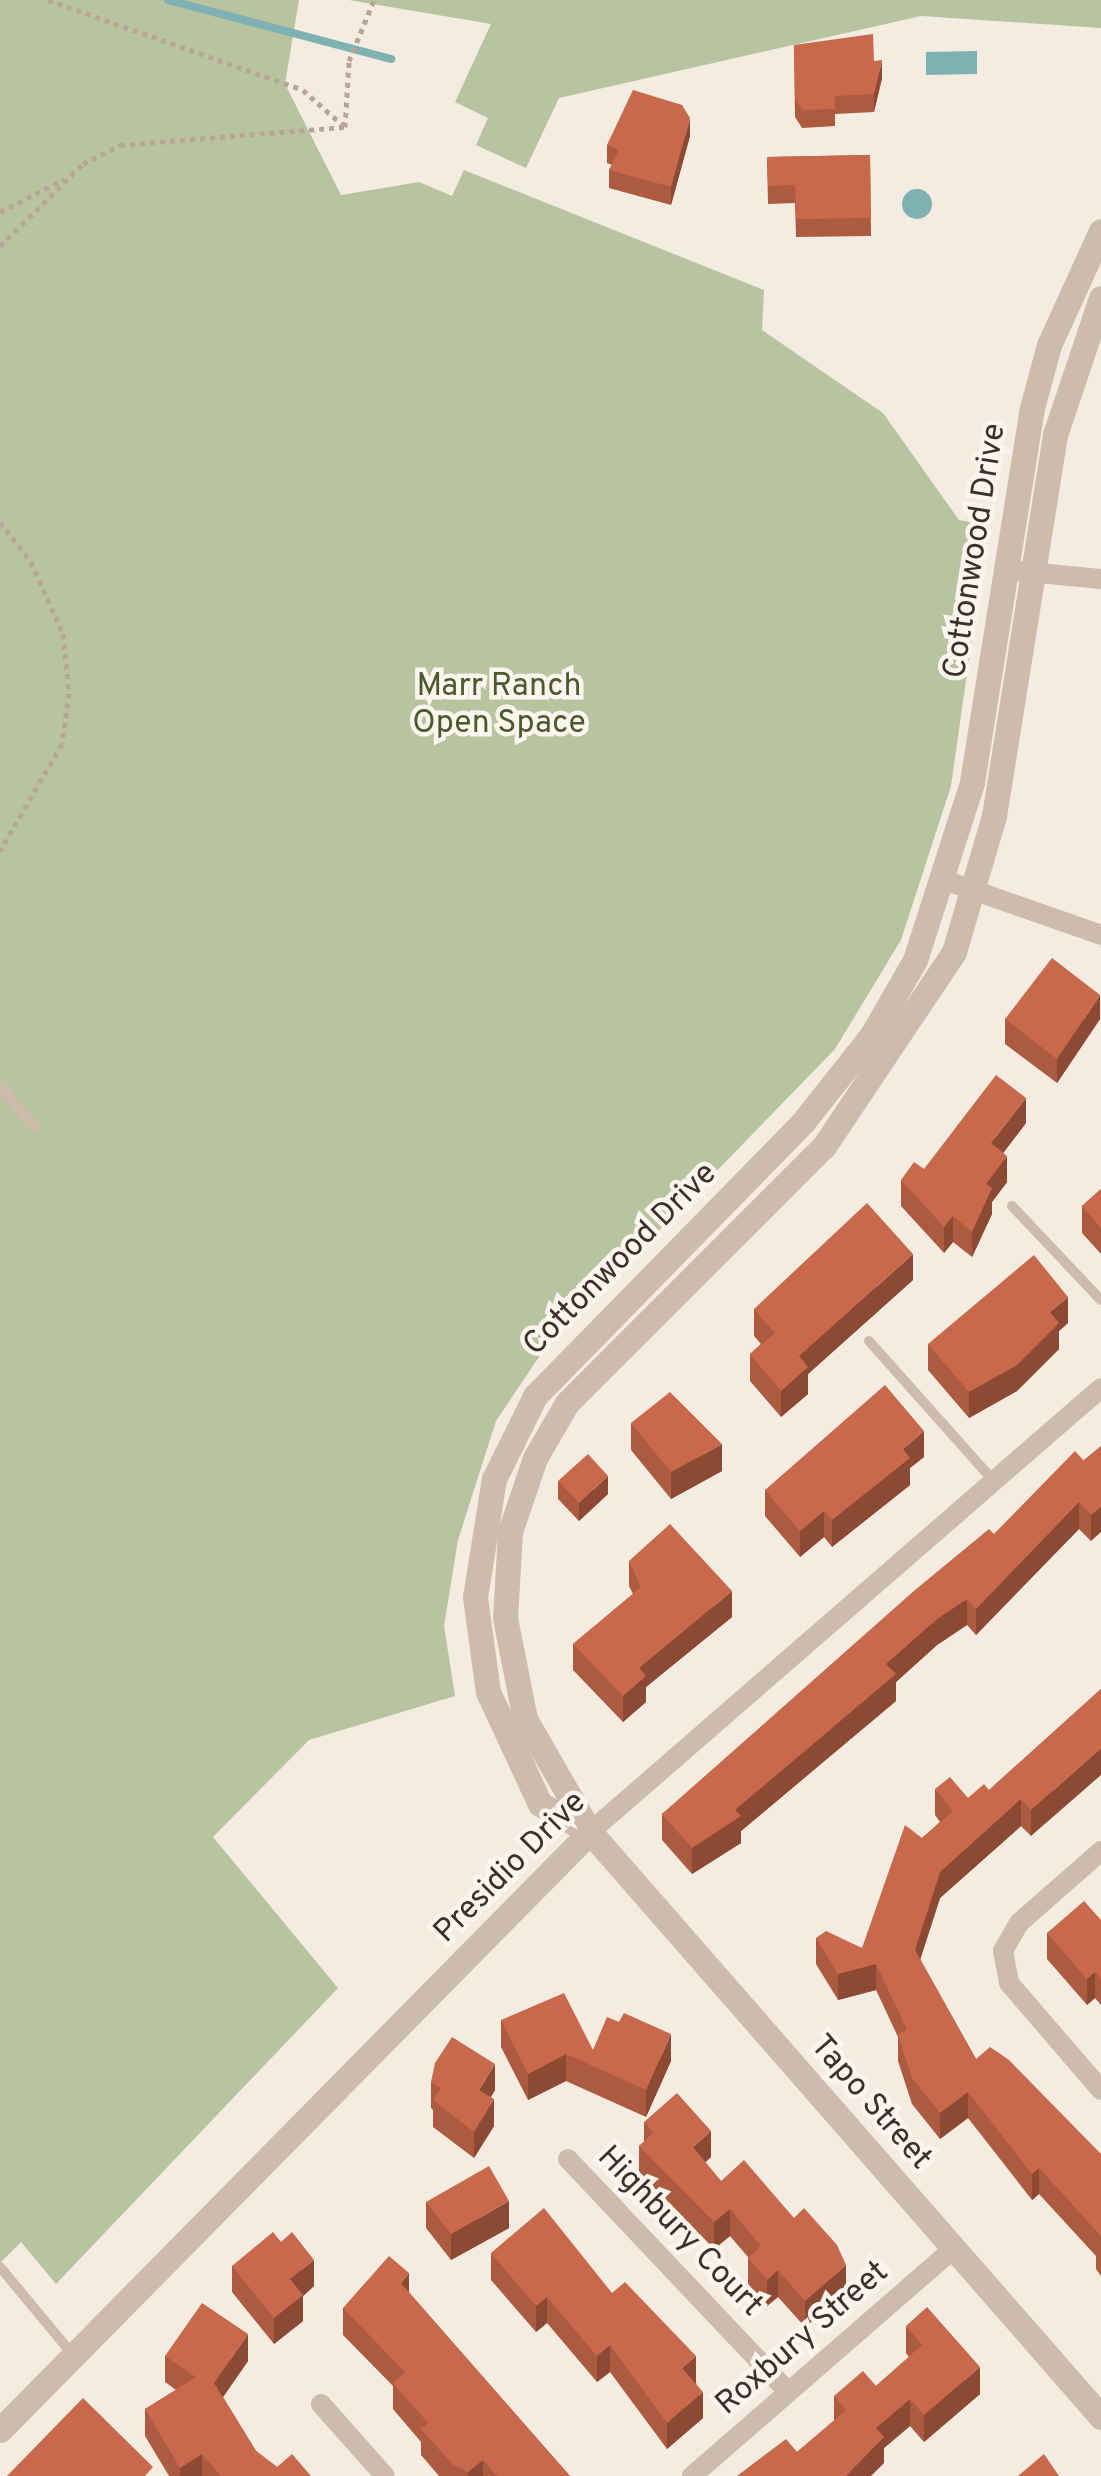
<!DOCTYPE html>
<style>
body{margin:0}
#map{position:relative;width:1101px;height:2476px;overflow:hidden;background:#f4ebe1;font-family:Overpass,sans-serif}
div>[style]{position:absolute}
.green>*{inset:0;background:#b8c4a0}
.water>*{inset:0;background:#7fb0b2}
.round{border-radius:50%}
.stream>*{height:8px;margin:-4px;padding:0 4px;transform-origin:4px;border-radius:4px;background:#7fb0b2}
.path>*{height:5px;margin-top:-2.5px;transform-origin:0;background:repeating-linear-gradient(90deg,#b9a596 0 5px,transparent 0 10px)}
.service>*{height:10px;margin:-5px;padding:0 5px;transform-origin:5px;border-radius:5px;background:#cdbbac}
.minor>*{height:20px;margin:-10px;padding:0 10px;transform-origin:10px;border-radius:10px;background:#cdbbac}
.tertiary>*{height:25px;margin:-12.5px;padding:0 12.5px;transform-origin:12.5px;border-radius:12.5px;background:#cdbbac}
.wall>*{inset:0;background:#ac5a40}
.shaded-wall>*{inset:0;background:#8c4a34}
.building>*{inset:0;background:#c8694b}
span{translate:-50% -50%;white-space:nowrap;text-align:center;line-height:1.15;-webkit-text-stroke:9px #fbf5ee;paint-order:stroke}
.street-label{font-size:32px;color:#3b302b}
.park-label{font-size:32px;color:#4a5a2e}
</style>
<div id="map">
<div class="green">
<i style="clip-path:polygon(0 0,299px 0,285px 84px,341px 195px,419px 182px,452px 196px,464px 170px,764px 290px,762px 330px,883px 413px,959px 520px,988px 525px,951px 786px,901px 940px,835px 1049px,545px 1348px,496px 1421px,458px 1540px,444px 1626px,455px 1696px,309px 1740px,213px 1837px,338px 1988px,56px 2284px,21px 2242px,0 2263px)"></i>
<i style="clip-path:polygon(349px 0,1101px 0,1101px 28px,921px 16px,559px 98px,526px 168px,476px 145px,488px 118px,455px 102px,491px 24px)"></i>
</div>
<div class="water">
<i style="clip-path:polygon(977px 51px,977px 74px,926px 75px,926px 52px)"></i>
<i class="round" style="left:902px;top:189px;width:30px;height:30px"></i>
</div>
<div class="stream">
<i style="left:168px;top:0;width:231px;rotate:14.8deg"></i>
</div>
<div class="path">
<i style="left:48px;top:0;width:270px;rotate:19.4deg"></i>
<i style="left:303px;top:90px;width:56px;rotate:41.4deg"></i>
<i style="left:345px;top:127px;width:66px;rotate:-86.5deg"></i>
<i style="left:349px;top:61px;width:66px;rotate:-67.7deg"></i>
<i style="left:0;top:212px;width:72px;rotate:-27.3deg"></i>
<i style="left:0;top:246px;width:117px;rotate:-44.7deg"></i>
<i style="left:83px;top:164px;width:42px;rotate:-27.2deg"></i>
<i style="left:120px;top:145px;width:226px;rotate:-4.6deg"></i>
<i style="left:0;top:522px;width:51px;rotate:52.2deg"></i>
<i style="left:31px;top:562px;width:79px;rotate:66deg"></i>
<i style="left:63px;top:634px;width:59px;rotate:84.2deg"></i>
<i style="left:69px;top:693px;width:51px;rotate:97.8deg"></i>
<i style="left:62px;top:744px;width:124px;rotate:120.1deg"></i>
</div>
<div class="service">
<i style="left:0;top:1086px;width:54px;rotate:49.5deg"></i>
<i style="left:1012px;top:1206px;width:129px;rotate:46.6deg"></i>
<i style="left:869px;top:1341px;width:186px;rotate:48.3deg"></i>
<i style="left:0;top:2267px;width:116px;rotate:50.3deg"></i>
</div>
<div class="minor">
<i style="left:1018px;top:571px;width:83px;rotate:5.5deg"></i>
<i style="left:947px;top:881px;width:163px;rotate:19.3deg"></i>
<i style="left:590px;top:1832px;width:677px;rotate:-40.99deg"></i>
<i style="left:1101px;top:1851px;width:109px;rotate:138.7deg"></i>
<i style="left:1019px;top:1923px;width:32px;rotate:120deg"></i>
<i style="left:1003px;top:1951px;width:33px;rotate:79deg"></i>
<i style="left:1009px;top:1983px;width:141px;rotate:49.3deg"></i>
<i style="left:568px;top:2159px;width:320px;rotate:46.6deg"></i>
<i style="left:321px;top:2404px;width:96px;rotate:48.4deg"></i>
<i style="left:692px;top:2476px;width:347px;rotate:-41deg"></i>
</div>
<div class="tertiary">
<i style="left:1101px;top:298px;width:145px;rotate:108.6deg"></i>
<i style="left:1055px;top:435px;width:386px;rotate:99.1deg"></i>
<i style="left:994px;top:816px;width:142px;rotate:106.4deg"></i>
<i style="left:954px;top:952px;width:234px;rotate:123.8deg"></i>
<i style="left:824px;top:1146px;width:363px;rotate:135deg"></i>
<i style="left:567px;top:1403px;width:64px;rotate:120.2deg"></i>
<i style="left:535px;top:1458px;width:78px;rotate:108.7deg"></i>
<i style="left:510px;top:1532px;width:86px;rotate:93.3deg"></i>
<i style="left:505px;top:1618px;width:103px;rotate:78.8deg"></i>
<i style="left:525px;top:1719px;width:130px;rotate:60.1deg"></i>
<i style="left:590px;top:1832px;width:777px;rotate:48.86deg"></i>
<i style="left:590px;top:1832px;width:57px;rotate:-150.8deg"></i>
<i style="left:540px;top:1804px;width:123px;rotate:-114.9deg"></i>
<i style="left:488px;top:1692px;width:96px;rotate:-97.8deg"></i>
<i style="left:475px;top:1597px;width:120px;rotate:-80.9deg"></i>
<i style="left:494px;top:1479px;width:93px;rotate:-63.7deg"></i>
<i style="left:535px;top:1396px;width:383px;rotate:-45.6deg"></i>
<i style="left:803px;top:1122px;width:111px;rotate:-51.6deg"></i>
<i style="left:872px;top:1035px;width:86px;rotate:-60.2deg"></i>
<i style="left:915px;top:960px;width:187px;rotate:-72.2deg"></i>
<i style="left:972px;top:782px;width:379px;rotate:-80.9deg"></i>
<i style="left:1032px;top:408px;width:65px;rotate:-74.9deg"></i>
<i style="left:1049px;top:345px;width:125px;rotate:-65.5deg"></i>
<i style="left:0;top:2430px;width:840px;rotate:-45.39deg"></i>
</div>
<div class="wall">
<i style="clip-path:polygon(794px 45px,874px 61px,882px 78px,874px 112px,835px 114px,835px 126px,802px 128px,795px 117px)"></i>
<i style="clip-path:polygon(690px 136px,671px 205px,609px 188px,609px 170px,612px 165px,607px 163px,607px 145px)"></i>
<i style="clip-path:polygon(870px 155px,871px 236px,796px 237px,795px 203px,768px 204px,767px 157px)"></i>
<i style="clip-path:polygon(1005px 1019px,1100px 1019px,1057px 1083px,1005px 1044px)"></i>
<i style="clip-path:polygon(1026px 1123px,1003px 1153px,1007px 1182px,992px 1202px,992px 1214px,972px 1257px,953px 1242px,944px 1253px,901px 1206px,901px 1180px)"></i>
<i style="clip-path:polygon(1101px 1189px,1101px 1254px,1082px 1233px,1082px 1206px)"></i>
<i style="clip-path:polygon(913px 1280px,808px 1374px,808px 1394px,781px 1417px,750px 1381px,750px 1354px,761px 1344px,754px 1336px,754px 1309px)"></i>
<i style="clip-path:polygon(1068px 1323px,1059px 1331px,1059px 1349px,1017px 1391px,969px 1418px,928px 1370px,928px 1344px)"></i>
<i style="clip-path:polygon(631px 1423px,722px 1471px,671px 1499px,631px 1450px)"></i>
<i style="clip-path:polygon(1101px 1446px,1091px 1541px,1079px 1529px,976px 1635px,967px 1625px,937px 1645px,896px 1682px,896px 1701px,741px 1831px,741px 1843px,692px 1874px,662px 1840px,662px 1814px,994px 1534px)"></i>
<i style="clip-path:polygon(924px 1457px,910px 1468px,910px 1485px,832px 1547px,824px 1537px,800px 1557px,765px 1516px,765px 1490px)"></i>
<i style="clip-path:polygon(558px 1481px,608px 1494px,579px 1521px,558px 1499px)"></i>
<i style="clip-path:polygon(629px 1561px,732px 1617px,646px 1687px,646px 1702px,623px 1722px,573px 1670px,573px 1644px,633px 1594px,629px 1586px)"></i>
<i style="clip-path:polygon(1101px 1689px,1031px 1836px,1021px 1826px,940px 1898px,920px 1959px,976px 2059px,1101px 2154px,1101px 2276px,1096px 2269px,1096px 2256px,1039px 2194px,1032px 2200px,968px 2118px,940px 2139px,912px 2104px,898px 2061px,898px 2037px,876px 1990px,838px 2000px,816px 1964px,816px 1938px,862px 1948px,922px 1838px,940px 1822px,935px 1815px,935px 1789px,968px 1798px,989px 1790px)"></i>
<i style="clip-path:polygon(1101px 1920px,1101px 2005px,1095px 1998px,1087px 2005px,1047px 1959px,1047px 1933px)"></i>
<i style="clip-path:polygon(501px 2020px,593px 2050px,671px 2061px,646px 2117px,566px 2081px,528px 2100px,501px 2047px)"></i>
<i style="clip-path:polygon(431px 2082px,495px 2090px,491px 2097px,494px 2126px,474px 2158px,433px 2127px,433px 2110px,431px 2108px)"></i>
<i style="clip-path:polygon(644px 2122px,711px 2157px,705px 2162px,721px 2181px,846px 2292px,805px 2327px,778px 2297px,767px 2306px,748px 2284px,748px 2257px,730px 2236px,714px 2249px,639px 2172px,639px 2146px,644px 2142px)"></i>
<i style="clip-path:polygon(426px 2202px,509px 2228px,451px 2260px,426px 2228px)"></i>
<i style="clip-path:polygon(281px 2242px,314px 2286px,303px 2296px,303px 2321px,274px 2344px,232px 2292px,232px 2266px)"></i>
<i style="clip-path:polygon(491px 2253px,696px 2382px,703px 2418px,667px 2449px,610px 2372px,597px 2382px,547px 2323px,536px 2332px,491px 2280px)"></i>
<i style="clip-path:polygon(409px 2293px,570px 2476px,439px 2476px,421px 2455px,421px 2442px,393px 2409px,393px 2386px,343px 2335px,343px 2308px)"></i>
<i style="clip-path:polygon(906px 2326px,980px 2394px,924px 2442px,910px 2426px,884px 2448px,884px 2463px,797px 2452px,834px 2421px,834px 2396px,876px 2386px,909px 2357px,906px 2353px)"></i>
<i style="clip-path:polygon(165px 2356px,248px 2361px,223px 2397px,256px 2451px,277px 2467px,311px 2476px,169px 2476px,145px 2436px,145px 2409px,176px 2390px,165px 2382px)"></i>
</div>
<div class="shaded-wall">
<i style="clip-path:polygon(882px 60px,882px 78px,874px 112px,874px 94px)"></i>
<i style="clip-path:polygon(690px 118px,690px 136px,671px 205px,671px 187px)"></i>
<i style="clip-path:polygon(1100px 995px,1100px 1019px,1057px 1083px,1057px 1059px)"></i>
<i style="clip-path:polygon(1026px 1098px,1026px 1123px,991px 1169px,991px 1143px)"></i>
<i style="clip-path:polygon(1007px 1156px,1007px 1182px,992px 1202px,992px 1214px,972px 1257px,972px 1232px,986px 1184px)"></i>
<i style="clip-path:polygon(953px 1216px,953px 1242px,944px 1253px,944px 1227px)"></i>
<i style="clip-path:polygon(913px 1254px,913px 1280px,808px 1374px,808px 1394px,781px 1417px,781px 1391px,799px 1356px)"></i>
<i style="clip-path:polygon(1068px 1297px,1068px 1323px,1059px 1331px,1059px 1349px,1017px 1391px,969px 1418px,969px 1392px,1050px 1312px)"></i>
<i style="clip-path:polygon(924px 1431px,924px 1457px,910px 1468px,910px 1485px,832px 1547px,832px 1520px,903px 1449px)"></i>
<i style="clip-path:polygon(722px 1444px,722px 1471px,671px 1499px,671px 1472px)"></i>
<i style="clip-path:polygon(608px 1476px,608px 1494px,579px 1521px,579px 1503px)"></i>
<i style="clip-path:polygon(1079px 1502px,1079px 1529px,976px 1635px,976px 1609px)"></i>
<i style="clip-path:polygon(1101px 1506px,1101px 1532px,1091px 1541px,1091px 1515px)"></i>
<i style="clip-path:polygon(824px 1511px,824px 1537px,800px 1557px,800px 1531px)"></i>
<i style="clip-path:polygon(732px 1591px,732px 1617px,646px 1687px,646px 1702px,623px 1722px,623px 1696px,639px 1668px)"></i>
<i style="clip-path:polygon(967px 1599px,967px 1625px,937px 1645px,896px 1682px,896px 1701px,741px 1831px,741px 1843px,692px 1874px,692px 1848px,735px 1810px,886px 1664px,937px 1619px)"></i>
<i style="clip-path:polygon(1101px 1748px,1101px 1775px,1031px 1836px,1031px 1810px)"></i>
<i style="clip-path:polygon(1021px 1799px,1021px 1826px,940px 1898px,915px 1976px,915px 1950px,940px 1872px)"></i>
<i style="clip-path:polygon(876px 1964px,876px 1990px,838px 2000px,838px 1974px)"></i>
<i style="clip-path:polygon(1095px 1972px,1095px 1998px,1087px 2005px,1087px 1979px)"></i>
<i style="clip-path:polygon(671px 2034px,671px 2061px,646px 2117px,646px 2090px)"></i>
<i style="clip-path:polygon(566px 2054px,566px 2081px,528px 2100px,528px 2074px)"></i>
<i style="clip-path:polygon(495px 2064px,495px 2090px,479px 2117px,479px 2090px)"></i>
<i style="clip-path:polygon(968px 2092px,968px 2118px,940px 2139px,940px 2113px)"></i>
<i style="clip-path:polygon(494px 2099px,494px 2126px,474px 2158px,474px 2132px)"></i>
<i style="clip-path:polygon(711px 2131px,711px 2157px,693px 2174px,693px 2147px)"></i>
<i style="clip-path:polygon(1039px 2168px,1039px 2194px,1032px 2200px,1032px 2174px)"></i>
<i style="clip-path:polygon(509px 2201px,509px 2228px,451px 2260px,451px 2234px)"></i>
<i style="clip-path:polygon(730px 2209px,730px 2236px,714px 2249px,714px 2222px)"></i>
<i style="clip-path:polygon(314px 2260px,314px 2286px,303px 2296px,303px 2321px,274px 2344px,274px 2318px,290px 2279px)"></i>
<i style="clip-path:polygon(846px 2265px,846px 2292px,805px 2327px,805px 2301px)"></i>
<i style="clip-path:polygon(778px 2270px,778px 2297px,767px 2306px,767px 2280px)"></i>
<i style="clip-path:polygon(409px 2273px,409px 2299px,401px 2283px)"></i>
<i style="clip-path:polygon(547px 2297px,547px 2323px,536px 2332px,536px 2306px)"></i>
<i style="clip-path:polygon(248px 2334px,248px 2361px,214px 2410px,214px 2383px)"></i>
<i style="clip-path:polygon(610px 2345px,610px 2372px,597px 2382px,597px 2356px)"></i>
<i style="clip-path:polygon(696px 2356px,696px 2382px,682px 2394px,682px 2368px)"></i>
<i style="clip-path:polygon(980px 2367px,980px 2394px,924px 2442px,924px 2415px)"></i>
<i style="clip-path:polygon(703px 2392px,703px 2418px,667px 2449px,667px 2423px)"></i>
<i style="clip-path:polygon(910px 2399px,910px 2426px,884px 2448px,884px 2463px,871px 2476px,846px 2476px,876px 2428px)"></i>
<i style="clip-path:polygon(202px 2454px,202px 2476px,180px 2476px,180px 2468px)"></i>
<i style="clip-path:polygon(483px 2460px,483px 2476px,468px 2476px,468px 2472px)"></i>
</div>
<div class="building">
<i style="clip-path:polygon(873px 34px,874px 61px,882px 60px,874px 94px,834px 96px,835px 109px,802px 110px,795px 99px,794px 45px)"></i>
<i style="clip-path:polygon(633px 90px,682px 105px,690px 118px,671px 187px,609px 170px,619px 150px,607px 145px)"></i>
<i style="clip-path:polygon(870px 155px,871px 218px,796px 219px,795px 185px,768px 186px,767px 157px)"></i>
<i style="clip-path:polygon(1052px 958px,1100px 995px,1057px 1059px,1005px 1019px)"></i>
<i style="clip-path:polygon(996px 1075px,1026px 1098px,991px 1143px,1007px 1156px,986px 1184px,992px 1188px,972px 1232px,953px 1216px,944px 1227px,901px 1180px,914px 1162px,924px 1169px)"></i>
<i style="clip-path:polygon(1101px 1189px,1101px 1228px,1082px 1206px)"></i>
<i style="clip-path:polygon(867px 1203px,913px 1254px,799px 1356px,808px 1367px,781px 1391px,750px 1354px,775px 1333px,754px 1309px)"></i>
<i style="clip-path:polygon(1034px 1255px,1068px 1297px,1050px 1312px,1059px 1323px,1017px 1365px,969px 1392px,928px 1344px)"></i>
<i style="clip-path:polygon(885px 1385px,924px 1431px,903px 1449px,910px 1458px,832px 1520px,824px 1511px,800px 1531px,765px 1490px)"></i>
<i style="clip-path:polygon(670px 1392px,722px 1444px,671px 1472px,631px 1423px)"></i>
<i style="clip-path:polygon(1101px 1446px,1101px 1506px,1091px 1515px,1079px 1502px,976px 1609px,967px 1599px,937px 1619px,886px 1664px,896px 1674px,735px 1810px,741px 1816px,692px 1848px,662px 1814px,915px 1590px,989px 1529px,994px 1534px,1075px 1451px,1084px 1461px)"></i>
<i style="clip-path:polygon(588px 1454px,608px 1476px,579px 1503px,558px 1481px)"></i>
<i style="clip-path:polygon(670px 1524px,732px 1591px,639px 1668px,646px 1676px,623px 1696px,573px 1644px,641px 1587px,629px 1561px)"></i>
<i style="clip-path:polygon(1101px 1689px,1101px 1748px,1031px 1810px,1021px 1799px,940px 1872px,915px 1950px,976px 2059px,990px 2047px,1009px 2060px,1101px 2154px,1101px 2236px,1039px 2168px,1032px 2174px,968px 2092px,940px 2113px,912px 2078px,898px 2034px,907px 2030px,876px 1964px,838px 1974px,816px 1938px,826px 1931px,862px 1948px,905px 1825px,922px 1838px,953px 1811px,935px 1789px,950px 1777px,968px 1798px,984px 1784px,989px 1790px)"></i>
<i style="clip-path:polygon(1084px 1901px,1101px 1920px,1101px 1979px,1095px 1972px,1087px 1979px,1047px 1933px)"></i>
<i style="clip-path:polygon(564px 1993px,593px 2050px,607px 2017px,619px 2022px,624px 2013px,671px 2034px,646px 2090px,566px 2054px,528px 2074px,501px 2020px)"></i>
<i style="clip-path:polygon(452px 2037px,495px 2064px,479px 2090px,494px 2099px,474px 2132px,433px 2100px,441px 2088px,431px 2082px,435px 2063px)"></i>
<i style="clip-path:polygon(677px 2093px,711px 2131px,693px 2147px,721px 2181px,744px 2160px,794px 2218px,804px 2208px,837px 2245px,846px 2265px,805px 2301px,778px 2270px,767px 2280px,748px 2258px,761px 2246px,730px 2209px,714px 2222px,639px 2146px,653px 2133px,644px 2122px)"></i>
<i style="clip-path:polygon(489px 2166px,509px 2201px,451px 2234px,426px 2202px)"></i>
<i style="clip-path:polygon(544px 2208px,612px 2293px,625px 2282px,696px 2356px,682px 2368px,703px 2392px,667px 2423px,610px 2345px,597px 2356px,547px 2297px,536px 2306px,491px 2253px)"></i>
<i style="clip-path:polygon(273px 2232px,281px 2242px,292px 2232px,314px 2260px,290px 2279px,303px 2295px,274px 2318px,232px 2266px)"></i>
<i style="clip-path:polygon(389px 2256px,409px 2273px,401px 2283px,570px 2476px,497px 2476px,483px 2460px,468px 2472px,453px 2465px,421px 2429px,428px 2423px,393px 2383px,405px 2372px,343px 2308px)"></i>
<i style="clip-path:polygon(202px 2303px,248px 2334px,214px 2383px,256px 2451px,277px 2467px,292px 2454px,311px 2476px,221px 2476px,202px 2454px,180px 2468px,145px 2409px,196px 2377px,165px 2356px)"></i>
<i style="clip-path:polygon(927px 2307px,980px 2367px,924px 2415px,910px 2399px,876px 2428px,884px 2437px,846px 2476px,737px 2476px,786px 2439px,797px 2452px,846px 2410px,834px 2396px,863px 2371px,876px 2386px,922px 2345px,906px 2326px)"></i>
<i style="clip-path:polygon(83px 2398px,153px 2467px,145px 2476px,7px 2476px)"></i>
<i style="clip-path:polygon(1044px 2454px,1059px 2476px,1018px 2476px)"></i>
</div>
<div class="street-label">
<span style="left:976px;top:551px;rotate:-81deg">Cottonwood Drive</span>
<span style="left:621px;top:1260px;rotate:-45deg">Cottonwood Drive</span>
<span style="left:511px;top:1868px;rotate:-45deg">Presidio Drive</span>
<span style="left:870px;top:2103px;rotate:49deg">Tapo Street</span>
<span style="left:679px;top:2232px;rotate:46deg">Highbury Court</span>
<span style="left:803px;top:2339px;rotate:-41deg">Roxbury Street</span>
</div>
<div class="park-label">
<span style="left:499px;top:706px">Marr Ranch<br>Open Space</span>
</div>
</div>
